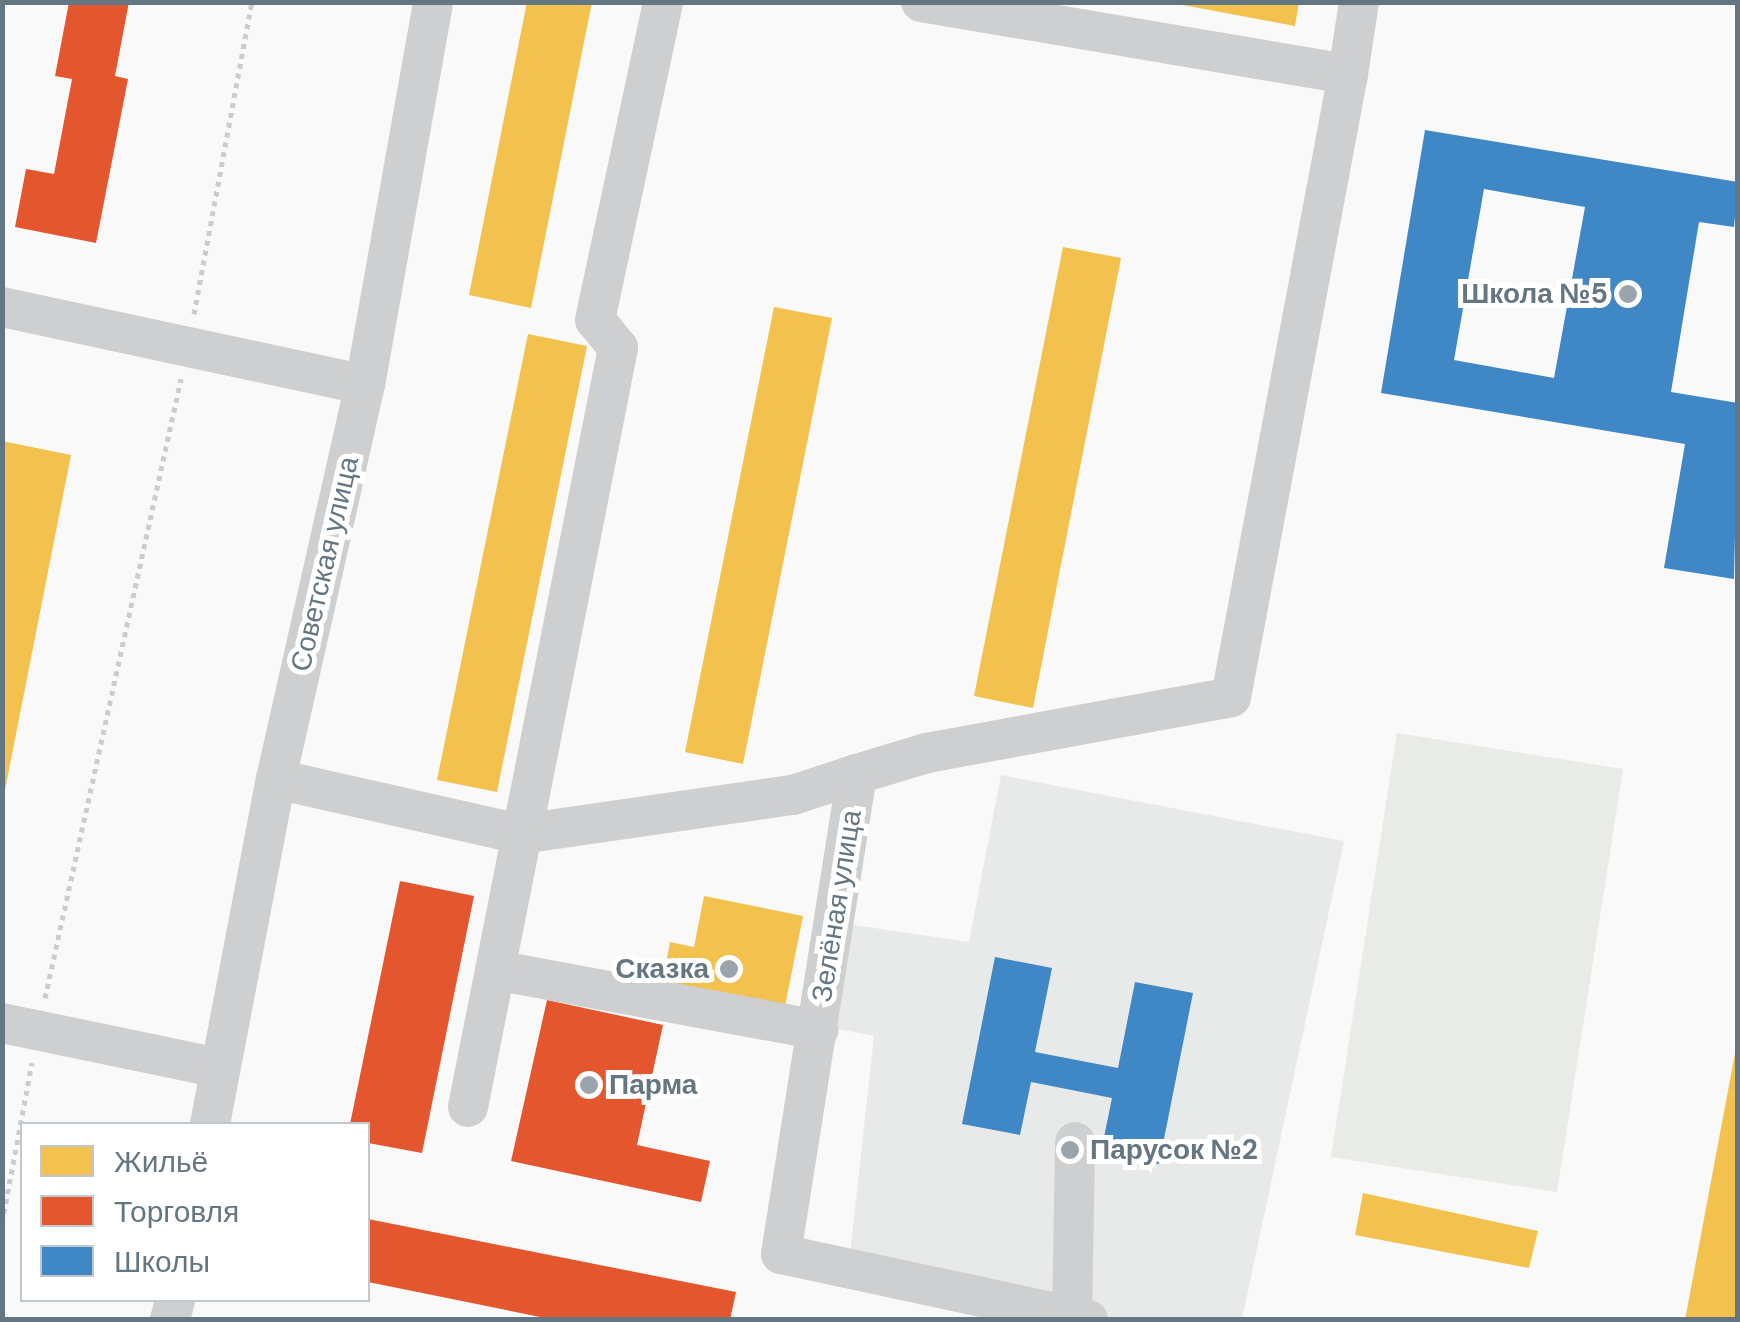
<!DOCTYPE html>
<meta charset="utf-8">
<style>
body{margin:0}
#map{position:relative;width:1740px;height:1322px;overflow:hidden;background:#f9f9f9;font-family:"DM Sans",sans-serif}
div>[style]{position:absolute}
.built>*{inset:0;background:#e8e9e9}
.green>*{inset:0;background:#e8ebe6}
.homes>*{inset:0;background:#f2c14e}
.shops>*{inset:0;background:#e4572e}
.schools>*{inset:0;background:#3f88c5}
.path>*{height:5px;margin-top:-2.5px;transform-origin:0;background:repeating-linear-gradient(90deg,#cbcccd 0 5px,transparent 0 10px)}
.minor>*{height:40px;margin:-20px;padding:0 20px;transform-origin:20px;border-radius:20px;background:#cecfd0}
.dots>*{width:28px;height:28px;translate:-50% -50%;box-sizing:border-box;border:5px solid #fff;border-radius:50%}
span{translate:-50% -50%;white-space:nowrap;text-align:center;line-height:1.15;-webkit-text-stroke:10px #fff;paint-order:stroke}
.poi-label{font-size:28px;color:#657683;font-weight:700}
.right{translate:-100% -50%;text-align:right}
.left{translate:0 -50%;text-align:left}
.street-label{font-size:28px;color:#657683}
.frame{position:absolute;inset:0;border:5px solid #657683;pointer-events:none}
.legend{position:absolute;left:20px;top:1122px;width:350px;height:180px;box-sizing:border-box;background:#fff;border:2px solid #c1c8cd;margin:0;padding:12px 18px;list-style:none;font-size:30px;color:#657683}
.legend li{display:flex;align-items:center;gap:20px;height:50px}
.legend b{width:50px;border:2px solid #c1c8cd}
</style>
<div id="map">
<div class="built">
<i style="clip-path:polygon(1001px 775px,1344px 841px,1242px 1319px,1100px 1319px,849px 1264px,874px 1036px,814px 1024px,827px 921px,969px 942px)"></i>
</div>
<div class="green">
<i style="clip-path:polygon(1397px 733px,1623px 769px,1557px 1192px,1331px 1157px)"></i>
</div>
<div class="homes">
<i style="clip-path:polygon(527px 2px,592px 2px,531px 308px,469px 295px)"></i>
<i style="clip-path:polygon(1167px 2px,1299px 2px,1295px 26px)"></i>
<i style="clip-path:polygon(1063px 247px,1121px 258px,1033px 708px,974px 696px)"></i>
<i style="clip-path:polygon(774px 307px,832px 318px,743px 764px,685px 752px)"></i>
<i style="clip-path:polygon(528px 334px,587px 346px,497px 792px,437px 780px)"></i>
<i style="clip-path:polygon(2px 441px,71px 455px,4px 795px,2px 795px)"></i>
<i style="clip-path:polygon(704px 896px,803px 916px,783px 1016px,661px 991px,670px 942px,694px 947px)"></i>
<i style="clip-path:polygon(1736px 1048px,1738px 1320px,1685px 1320px)"></i>
<i style="clip-path:polygon(1363px 1193px,1538px 1231px,1529px 1268px,1355px 1235px)"></i>
</div>
<div class="shops">
<i style="clip-path:polygon(69px 2px,129px 2px,115px 76px,128px 79px,96px 243px,15px 227px,26px 169px,54px 174px,72px 79px,55px 76px)"></i>
<i style="clip-path:polygon(400px 881px,474px 896px,422px 1153px,368px 1143px,368px 1124px,350px 1124px)"></i>
<i style="clip-path:polygon(547px 1000px,663px 1025px,637px 1145px,710px 1161px,701px 1202px,511px 1161px)"></i>
<i style="clip-path:polygon(368px 1219px,736px 1292px,730px 1320px,555px 1320px,368px 1282px)"></i>
</div>
<div class="schools">
<i style="clip-path:polygon(evenodd,1425px 130px,1738px 182px,1734px 227px,1699px 222px,1671px 392px,1738px 403px,1734px 579px,1664px 568px,1685px 444px,1381px 393px,1425px 130px,1484px 189px,1585px 207px,1554px 378px,1454px 360px,1484px 189px)"></i>
<i style="clip-path:polygon(995px 957px,1052px 968px,1035px 1052px,1118px 1068px,1135px 982px,1193px 993px,1159px 1164px,1101px 1152px,1112px 1098px,1031px 1082px,1020px 1135px,962px 1124px)"></i>
</div>
<div class="path">
<i style="left:194px;top:314px;width:317px;rotate:-79.5deg"></i>
<i style="left:45px;top:998px;width:634px;rotate:-77.61deg"></i>
<i style="left:2px;top:1223px;width:163px;rotate:-79.4deg"></i>
</div>
<div class="minor">
<i style="left:921px;top:2px;width:433px;rotate:9.6deg"></i>
<i style="left:1348px;top:74px;width:73px;rotate:-81.3deg"></i>
<i style="left:2px;top:307px;width:371px;rotate:12.1deg"></i>
<i style="left:857px;top:774px;width:73px;rotate:-16.7deg"></i>
<i style="left:927px;top:753px;width:309px;rotate:-10.4deg"></i>
<i style="left:1231px;top:697px;width:634px;rotate:-79.36deg"></i>
<i style="left:276px;top:779px;width:251px;rotate:12.7deg"></i>
<i style="left:521px;top:834px;width:275px;rotate:-8.2deg"></i>
<i style="left:793px;top:795px;width:67px;rotate:-18.2deg"></i>
<i style="left:857px;top:774px;width:486px;rotate:99deg"></i>
<i style="left:781px;top:1254px;width:314px;rotate:12.1deg"></i>
<i style="left:495px;top:970px;width:329px;rotate:10.5deg"></i>
<i style="left:2px;top:1023px;width:223px;rotate:11.7deg"></i>
<i style="left:468px;top:1107px;width:774px;rotate:-78.82deg"></i>
<i style="left:618px;top:348px;width:36px;rotate:-129deg"></i>
<i style="left:595px;top:320px;width:325px;rotate:-77.9deg"></i>
<i style="left:210px;top:1124px;width:351px;rotate:-79.2deg"></i>
<i style="left:276px;top:779px;width:404px;rotate:-77.3deg"></i>
<i style="left:365px;top:385px;width:389px;rotate:-79.9deg"></i>
<i style="left:170px;top:1320px;width:21px;rotate:-76deg"></i>
<i style="left:1072px;top:1320px;width:178px;rotate:-89deg"></i>
</div>
<div class="dots">
<i style="left:1628px;top:294px;background:#99a4ac"></i>
<i style="left:729px;top:969px;background:#99a4ac"></i>
<i style="left:589px;top:1085px;background:#99a4ac"></i>
<i style="left:1070px;top:1150px;background:#99a4ac"></i>
</div>
<div class="poi-label">
<span class="right" style="left:1608px;top:294px">Школа №5</span>
<span class="right" style="left:709px;top:969px">Сказка</span>
<span class="left" style="left:609px;top:1085px">Парма</span>
<span class="left" style="left:1090px;top:1150px">Парусок №2</span>
</div>
<div class="street-label">
<span style="left:325px;top:564px;rotate:-77deg">Советская улица</span>
<span style="left:837px;top:906px;rotate:-81deg">Зелёная улица</span>
</div>
<div class="frame"></div>
<ul class="legend">
<li><b style="height:28px;background:#f2c14e"></b>Жильё</li>
<li><b style="height:28px;background:#e4572e"></b>Торговля</li>
<li><b style="height:28px;background:#3f88c5"></b>Школы</li>
</ul>
</div>
